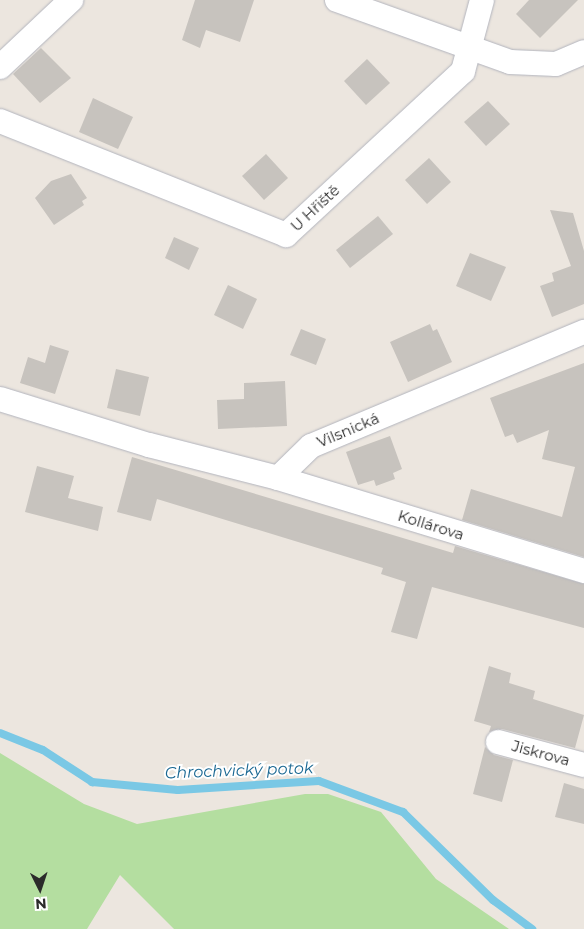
<!DOCTYPE html>
<meta charset="utf-8">
<style>
body{margin:0}
#map{position:relative;width:584px;height:929px;overflow:hidden;background:#ece6df;font-family:Montserrat,sans-serif}
div>[style]{position:absolute}
.green>*{inset:0;background:#b4dea0}
.stream>*{height:8px;margin:-4px;padding:0 4px;transform-origin:4px;border-radius:4px;background:#7ac8e5}
.building>*{inset:0;background:#c7c3be}
.roads{filter:drop-shadow(0 0 1px #b2b4bd) drop-shadow(0 0 1px #b2b4bd)}
.street>*{height:24px;margin:-12px;padding:0 12px;transform-origin:12px;border-radius:12px;background:#fff}
span{translate:-50% -50%;white-space:nowrap;text-align:center;line-height:1.15;-webkit-text-stroke:4px #fff;paint-order:stroke}
.street-label{font-size:15px;color:#2b2b2b}
.water-label{font-size:16px;color:#196792;font-style:italic}
.north{position:absolute;left:15px;top:864px;width:50px;height:50px;-webkit-text-stroke:4px #fff;paint-order:stroke;rotate:176deg;font-size:14px;font-weight:700;line-height:20px;text-align:center;color:#2b2b2b}
.north::after{content:'';display:block;margin:auto;width:18px;height:22px;background:#2b2b2b;clip-path:polygon(50% 0,100% 100%,50% 72%,0 100%)}
</style>
<div id="map">
<div class="green">
<i style="clip-path:polygon(0 753px,84px 804px,137px 824px,305px 794px,328px 794px,381px 812px,436px 879px,509px 929px,174px 929px,120px 875px,87px 929px,0 929px)"></i>
</div>
<div class="stream">
<i style="left:0;top:733px;width:46px;rotate:21.6deg"></i>
<i style="left:43px;top:750px;width:59px;rotate:33.1deg"></i>
<i style="left:92px;top:782px;width:86px;rotate:5.3deg"></i>
<i style="left:178px;top:790px;width:141px;rotate:-3.7deg"></i>
<i style="left:319px;top:781px;width:90px;rotate:20.3deg"></i>
<i style="left:403px;top:812px;width:126px;rotate:44.4deg"></i>
<i style="left:493px;top:900px;width:49px;rotate:36.6deg"></i>
</div>
<div class="building">
<i style="clip-path:polygon(195px 0,254px 0,240px 42px,206px 30px,200px 48px,182px 40px)"></i>
<i style="clip-path:polygon(529px 0,578px 0,540px 38px,516px 14px)"></i>
<i style="clip-path:polygon(41px 48px,71px 78px,40px 103px,13px 74px)"></i>
<i style="clip-path:polygon(367px 59px,390px 83px,366px 105px,344px 81px)"></i>
<i style="clip-path:polygon(93px 98px,133px 117px,118px 149px,79px 132px)"></i>
<i style="clip-path:polygon(488px 101px,510px 124px,486px 146px,464px 122px)"></i>
<i style="clip-path:polygon(266px 154px,288px 178px,264px 200px,242px 176px)"></i>
<i style="clip-path:polygon(429px 158px,451px 182px,427px 204px,405px 180px)"></i>
<i style="clip-path:polygon(71px 174px,87px 198px,82px 201px,84px 205px,54px 225px,35px 198px,51px 181px)"></i>
<i style="clip-path:polygon(550px 210px,573px 213px,584px 251px,584px 304px,552px 317px,540px 286px,554px 281px,552px 273px,571px 266px)"></i>
<i style="clip-path:polygon(378px 216px,393px 234px,350px 268px,336px 250px)"></i>
<i style="clip-path:polygon(174px 237px,199px 248px,189px 270px,165px 258px)"></i>
<i style="clip-path:polygon(470px 253px,506px 267px,491px 301px,456px 286px)"></i>
<i style="clip-path:polygon(228px 285px,257px 299px,243px 329px,214px 315px)"></i>
<i style="clip-path:polygon(430px 324px,433px 331px,437px 329px,452px 362px,408px 382px,390px 342px)"></i>
<i style="clip-path:polygon(301px 329px,326px 339px,316px 365px,290px 355px)"></i>
<i style="clip-path:polygon(50px 345px,69px 351px,55px 394px,20px 383px,28px 357px,45px 363px)"></i>
<i style="clip-path:polygon(584px 363px,584px 557px,462px 520px,471px 489px,562px 517px,575px 467px,542px 459px,549px 430px,517px 443px,513px 434px,505px 437px,490px 398px)"></i>
<i style="clip-path:polygon(116px 369px,149px 377px,140px 416px,107px 408px)"></i>
<i style="clip-path:polygon(285px 381px,287px 426px,218px 429px,217px 400px,244px 399px,244px 383px)"></i>
<i style="clip-path:polygon(390px 436px,402px 469px,393px 473px,395px 479px,376px 486px,374px 480px,358px 485px,346px 452px)"></i>
<i style="clip-path:polygon(132px 457px,453px 553px,455px 546px,584px 584px,584px 628px,432px 587px,417px 639px,391px 632px,406px 582px,381px 574px,383px 568px,157px 499px,151px 521px,117px 512px)"></i>
<i style="clip-path:polygon(37px 466px,74px 476px,68px 498px,103px 507px,98px 531px,25px 512px)"></i>
<i style="clip-path:polygon(489px 666px,511px 673px,509px 683px,535px 691px,533px 699px,584px 715px,575px 748px,502px 729px,489px 732px,491px 726px,474px 721px)"></i>
<i style="clip-path:polygon(485px 747px,494px 755px,513px 760px,502px 802px,473px 794px)"></i>
<i style="clip-path:polygon(564px 783px,584px 789px,584px 824px,555px 817px)"></i>
</div>
<div class="roads">
<div class="street">
<i style="left:337px;top:0;width:184px;rotate:19.7deg"></i>
<i style="left:510px;top:62px;width:46px;rotate:2.5deg"></i>
<i style="left:556px;top:64px;width:30px;rotate:-23deg"></i>
<i style="left:0;top:67px;width:98px;rotate:-43.3deg"></i>
<i style="left:0;top:121px;width:308px;rotate:21.7deg"></i>
<i style="left:286px;top:235px;width:241px;rotate:-42.8deg"></i>
<i style="left:463px;top:71px;width:73px;rotate:-75deg"></i>
<i style="left:0;top:399px;width:156px;rotate:17.2deg"></i>
<i style="left:149px;top:445px;width:133px;rotate:14.3deg"></i>
<i style="left:278px;top:478px;width:46px;rotate:-44.1deg"></i>
<i style="left:311px;top:446px;width:296px;rotate:-22.7deg"></i>
<i style="left:278px;top:478px;width:320px;rotate:16.9deg"></i>
<i style="left:498px;top:742px;width:89px;rotate:15deg"></i>
</div>
</div>
<div class="street-label">
<span style="left:315px;top:208px;rotate:-43deg">U Hřiště</span>
<span style="left:348px;top:430px;rotate:-23deg">Vilsnická</span>
<span style="left:431px;top:525px;rotate:17deg">Kollárova</span>
<span style="left:541px;top:753px;rotate:15deg">Jiskrova</span>
</div>
<div class="water-label">
<span style="left:239px;top:771px;rotate:-2deg">Chrochvický potok</span>
</div>
<div class="north">N</div>
</div>
